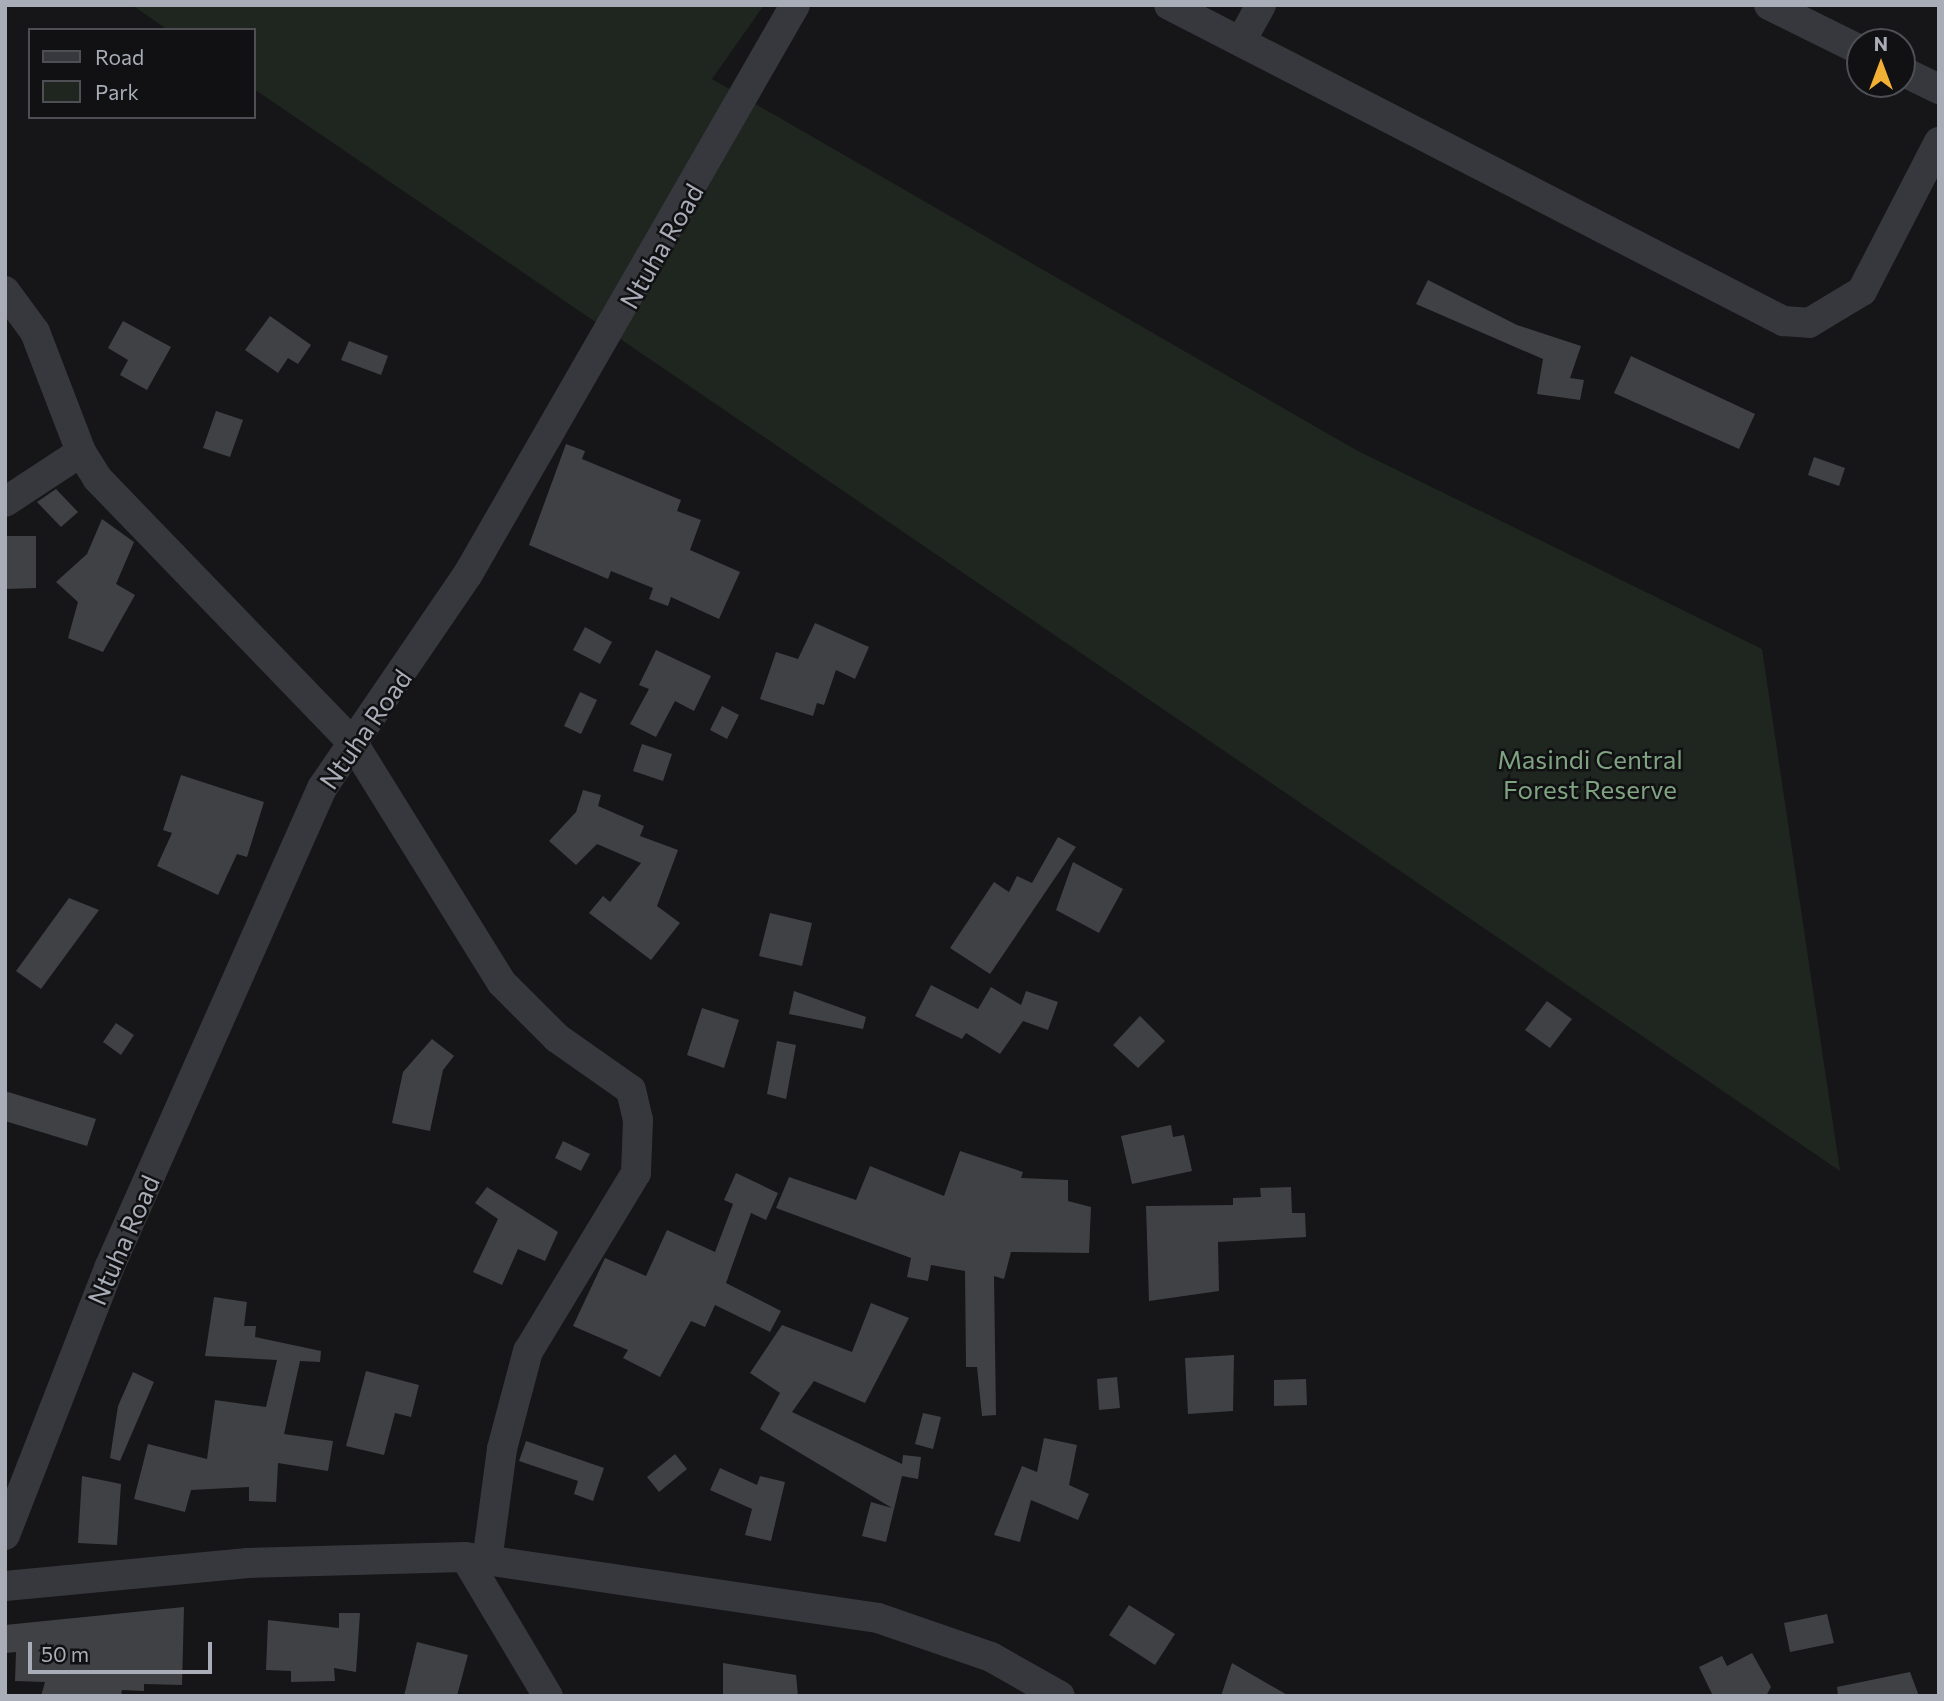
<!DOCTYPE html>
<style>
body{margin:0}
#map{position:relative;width:1944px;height:1701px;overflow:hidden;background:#161618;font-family:Commissioner,sans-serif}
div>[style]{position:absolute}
.green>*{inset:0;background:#1e261f}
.building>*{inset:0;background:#404145}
.street>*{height:30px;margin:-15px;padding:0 15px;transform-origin:15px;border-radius:15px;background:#37383d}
span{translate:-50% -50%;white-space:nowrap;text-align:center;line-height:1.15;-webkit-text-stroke:5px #111113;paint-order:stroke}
.street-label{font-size:26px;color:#a8adb8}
.park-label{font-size:26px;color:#7fa381}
.frame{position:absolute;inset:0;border:7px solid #a8adb8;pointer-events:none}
.legend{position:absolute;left:28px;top:28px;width:228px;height:91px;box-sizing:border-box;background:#111113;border:2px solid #4d4f55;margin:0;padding:9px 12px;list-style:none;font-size:21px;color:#a8adb8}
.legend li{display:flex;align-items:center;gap:14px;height:35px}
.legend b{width:35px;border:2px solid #4d4f55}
.north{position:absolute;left:1846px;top:28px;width:70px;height:70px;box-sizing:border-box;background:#111113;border:2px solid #4d4f55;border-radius:50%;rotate:0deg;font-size:19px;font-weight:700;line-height:28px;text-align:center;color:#a8adb8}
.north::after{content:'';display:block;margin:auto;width:24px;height:32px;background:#f2b134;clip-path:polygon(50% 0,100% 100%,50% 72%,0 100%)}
.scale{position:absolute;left:28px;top:1642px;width:184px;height:32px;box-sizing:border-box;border:4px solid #a8adb8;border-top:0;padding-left:9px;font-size:21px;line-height:24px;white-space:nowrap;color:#a8adb8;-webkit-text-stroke:5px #111113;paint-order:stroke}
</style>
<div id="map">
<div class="green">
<i style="clip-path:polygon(132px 5px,764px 5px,712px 79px,1356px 450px,1762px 649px,1840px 1171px,254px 89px,254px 30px,168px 30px)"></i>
</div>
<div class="building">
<i style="clip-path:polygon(1428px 280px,1517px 325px,1581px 346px,1570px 378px,1584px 380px,1580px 400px,1537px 394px,1543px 359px,1416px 304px)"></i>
<i style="clip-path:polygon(270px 316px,311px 345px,298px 364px,288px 358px,278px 373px,245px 350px)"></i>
<i style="clip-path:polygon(123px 321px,171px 347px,147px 390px,120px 375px,128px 360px,108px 348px)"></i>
<i style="clip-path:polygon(349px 341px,388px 356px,381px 375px,341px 360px)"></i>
<i style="clip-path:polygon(1631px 356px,1755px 414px,1739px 449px,1614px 393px)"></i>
<i style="clip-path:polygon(216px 411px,243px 420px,230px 457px,203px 448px)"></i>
<i style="clip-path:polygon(566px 444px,585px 451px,582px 459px,681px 500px,677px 511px,701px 520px,690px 550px,740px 572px,719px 619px,671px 597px,668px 606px,649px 599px,653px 588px,611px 571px,608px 579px,529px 545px)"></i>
<i style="clip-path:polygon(1814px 457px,1845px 468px,1839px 486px,1808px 475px)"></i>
<i style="clip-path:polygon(56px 489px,78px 512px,61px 527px,37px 502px)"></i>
<i style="clip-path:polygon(102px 519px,134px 542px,116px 584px,135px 595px,103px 652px,68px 638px,78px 602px,56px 582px,87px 554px)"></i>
<i style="clip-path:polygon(5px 536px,36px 536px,36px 588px,5px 589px)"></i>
<i style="clip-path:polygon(815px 623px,869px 647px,855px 679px,836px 670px,824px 705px,817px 703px,813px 716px,760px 699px,776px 652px,798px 659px)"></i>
<i style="clip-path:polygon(585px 627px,612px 642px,600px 664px,573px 650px)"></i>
<i style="clip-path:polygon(656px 650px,711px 676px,694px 711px,675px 701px,656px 737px,630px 724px,649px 689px,639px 685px)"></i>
<i style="clip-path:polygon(580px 692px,597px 700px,581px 734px,564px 726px)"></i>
<i style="clip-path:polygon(722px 706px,739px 715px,727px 739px,710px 730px)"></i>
<i style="clip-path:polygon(642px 744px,672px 754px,663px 781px,633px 771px)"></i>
<i style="clip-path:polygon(181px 775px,264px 802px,247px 857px,237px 854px,218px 895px,157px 866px,172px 833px,163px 830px)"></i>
<i style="clip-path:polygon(583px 790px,601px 795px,598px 806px,644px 826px,640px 836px,678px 850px,657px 906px,680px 923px,651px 960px,589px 913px,603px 896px,610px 902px,641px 863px,597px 844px,576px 865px,549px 841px,576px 812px)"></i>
<i style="clip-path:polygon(1058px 837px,1076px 847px,990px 974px,950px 948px,994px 882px,1009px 892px,1017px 876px,1032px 883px)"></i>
<i style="clip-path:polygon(1073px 862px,1123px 889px,1099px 933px,1056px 910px)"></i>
<i style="clip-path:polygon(69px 898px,99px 910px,41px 989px,16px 971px)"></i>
<i style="clip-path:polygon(770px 913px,812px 923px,802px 966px,759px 956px)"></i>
<i style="clip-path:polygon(931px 985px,978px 1009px,991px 987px,1021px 1005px,1026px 991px,1058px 1002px,1048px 1030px,1023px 1021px,1000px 1054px,966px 1033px,962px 1039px,915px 1016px)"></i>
<i style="clip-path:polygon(794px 991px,866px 1017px,863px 1029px,789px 1014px)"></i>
<i style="clip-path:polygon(1547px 1001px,1572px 1019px,1550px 1048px,1525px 1030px)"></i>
<i style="clip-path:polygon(702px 1008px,739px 1020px,724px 1068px,687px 1055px)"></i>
<i style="clip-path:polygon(1140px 1016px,1165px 1041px,1138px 1068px,1113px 1045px)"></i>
<i style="clip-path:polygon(116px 1023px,134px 1035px,121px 1055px,103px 1042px)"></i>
<i style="clip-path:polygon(432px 1039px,454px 1056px,443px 1070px,430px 1131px,392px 1123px,403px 1072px)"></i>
<i style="clip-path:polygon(777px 1041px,796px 1045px,786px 1099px,767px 1094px)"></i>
<i style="clip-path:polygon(5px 1091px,96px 1119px,87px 1146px,5px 1121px)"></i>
<i style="clip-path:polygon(1171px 1125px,1173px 1137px,1184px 1135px,1192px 1171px,1132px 1184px,1121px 1136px)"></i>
<i style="clip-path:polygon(563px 1141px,590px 1154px,581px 1171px,555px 1158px)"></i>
<i style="clip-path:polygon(960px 1151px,1023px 1172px,1021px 1178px,1068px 1180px,1068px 1201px,1091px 1207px,1089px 1253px,1011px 1252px,1004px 1279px,994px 1276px,996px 1415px,982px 1416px,977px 1367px,966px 1367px,965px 1271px,931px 1265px,928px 1281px,907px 1277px,911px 1258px,776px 1208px,789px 1177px,856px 1200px,870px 1166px,944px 1196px)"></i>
<i style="clip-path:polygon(736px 1173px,778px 1193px,766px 1220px,751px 1213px,726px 1283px,781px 1311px,770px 1332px,715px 1305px,705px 1327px,691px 1321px,660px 1377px,623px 1358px,628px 1350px,573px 1326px,605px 1258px,646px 1276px,667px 1230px,715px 1252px,733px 1204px,724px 1200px)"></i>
<i style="clip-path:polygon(487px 1187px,558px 1232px,545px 1261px,518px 1249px,502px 1285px,473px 1272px,498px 1219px,475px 1203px)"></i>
<i style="clip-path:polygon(1291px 1187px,1292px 1213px,1305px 1213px,1306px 1237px,1218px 1242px,1219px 1291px,1149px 1301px,1146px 1206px,1233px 1205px,1233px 1198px,1261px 1197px,1260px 1188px)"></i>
<i style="clip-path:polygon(214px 1297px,247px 1302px,244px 1326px,256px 1326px,255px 1337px,321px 1351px,320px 1362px,300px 1361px,284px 1434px,333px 1441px,328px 1471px,278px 1463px,276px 1502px,249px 1501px,249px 1487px,191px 1490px,185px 1512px,134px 1499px,148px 1444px,207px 1459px,215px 1400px,266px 1407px,277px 1360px,205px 1356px)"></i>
<i style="clip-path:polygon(871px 1303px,909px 1318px,865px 1403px,814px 1381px,792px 1412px,902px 1464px,903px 1455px,921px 1457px,918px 1479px,902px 1476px,886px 1542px,862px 1536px,871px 1502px,892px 1508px,760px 1429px,780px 1393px,750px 1373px,782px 1325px,852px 1352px)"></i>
<i style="clip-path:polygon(1234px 1355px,1233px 1411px,1188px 1414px,1185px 1358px)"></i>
<i style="clip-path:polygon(366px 1371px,419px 1385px,411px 1417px,395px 1413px,384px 1455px,346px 1446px)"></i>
<i style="clip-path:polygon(133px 1372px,154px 1382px,120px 1461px,110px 1458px,118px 1406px)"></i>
<i style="clip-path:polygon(1117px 1377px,1120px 1408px,1099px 1410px,1097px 1379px)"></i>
<i style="clip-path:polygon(1306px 1379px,1307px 1405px,1274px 1406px,1274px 1380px)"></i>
<i style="clip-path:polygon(923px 1413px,941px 1417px,933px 1449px,915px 1444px)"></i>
<i style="clip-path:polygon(1044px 1438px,1077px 1445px,1069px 1485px,1089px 1494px,1078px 1520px,1031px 1500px,1020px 1542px,994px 1535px,1022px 1466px,1037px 1472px)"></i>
<i style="clip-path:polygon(526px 1441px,604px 1468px,593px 1501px,574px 1494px,578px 1481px,519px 1461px)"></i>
<i style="clip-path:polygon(675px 1454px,687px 1469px,659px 1492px,647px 1477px)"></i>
<i style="clip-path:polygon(720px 1468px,757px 1485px,760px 1476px,785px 1482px,771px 1541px,745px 1535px,752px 1509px,710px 1490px)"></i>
<i style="clip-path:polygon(82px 1476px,121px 1484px,117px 1545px,78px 1543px)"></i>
<i style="clip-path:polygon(1129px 1605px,1175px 1634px,1155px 1665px,1109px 1635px)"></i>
<i style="clip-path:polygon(184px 1607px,182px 1685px,144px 1684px,144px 1691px,122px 1690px,121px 1696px,41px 1696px,45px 1682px,15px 1681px,16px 1652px,5px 1653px,5px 1625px)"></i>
<i style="clip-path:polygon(339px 1613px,360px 1613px,356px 1672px,334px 1668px,335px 1681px,291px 1682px,291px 1671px,266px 1670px,268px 1620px,339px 1628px)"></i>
<i style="clip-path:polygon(1827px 1614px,1834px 1643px,1790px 1652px,1784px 1623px)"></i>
<i style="clip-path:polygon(417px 1642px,468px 1655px,457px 1696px,404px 1696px)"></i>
<i style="clip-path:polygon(1752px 1653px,1771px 1687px,1766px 1696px,1713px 1696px,1699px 1667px,1722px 1656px,1727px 1666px)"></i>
<i style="clip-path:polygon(723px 1663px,796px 1675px,798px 1696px,723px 1696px)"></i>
<i style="clip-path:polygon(1232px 1663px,1289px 1696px,1221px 1696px)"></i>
<i style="clip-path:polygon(1910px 1672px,1919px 1696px,1838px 1696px,1837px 1687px)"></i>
</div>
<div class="street">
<i style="left:1169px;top:5px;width:691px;rotate:27.23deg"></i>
<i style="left:1783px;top:321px;width:26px;rotate:4deg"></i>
<i style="left:1809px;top:323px;width:62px;rotate:-31.1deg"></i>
<i style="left:1862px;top:291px;width:168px;rotate:-62.7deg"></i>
<i style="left:1769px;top:5px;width:102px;rotate:26.3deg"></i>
<i style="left:1241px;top:41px;width:41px;rotate:-60.9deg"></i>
<i style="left:1902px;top:71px;width:41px;rotate:25.9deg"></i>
<i style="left:5px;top:291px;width:51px;rotate:53.8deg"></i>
<i style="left:35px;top:332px;width:129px;rotate:69deg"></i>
<i style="left:81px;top:452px;width:31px;rotate:58deg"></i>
<i style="left:97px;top:478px;width:368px;rotate:46deg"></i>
<i style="left:353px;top:743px;width:282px;rotate:58.2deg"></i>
<i style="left:502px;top:983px;width:78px;rotate:45deg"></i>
<i style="left:557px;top:1038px;width:90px;rotate:35.1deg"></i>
<i style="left:631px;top:1090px;width:31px;rotate:77deg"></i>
<i style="left:638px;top:1120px;width:53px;rotate:92.2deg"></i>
<i style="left:636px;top:1173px;width:208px;rotate:121.2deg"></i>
<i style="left:528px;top:1351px;width:101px;rotate:104.9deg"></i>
<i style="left:502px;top:1449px;width:113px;rotate:97.6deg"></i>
<i style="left:5px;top:502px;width:91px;rotate:-33.3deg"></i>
<i style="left:5px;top:1535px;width:287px;rotate:-68.7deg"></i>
<i style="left:109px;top:1268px;width:525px;rotate:-66.07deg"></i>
<i style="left:322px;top:788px;width:259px;rotate:-55.7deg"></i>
<i style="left:468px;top:574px;width:656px;rotate:-60.11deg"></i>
<i style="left:465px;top:1557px;width:162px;rotate:59.2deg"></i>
<i style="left:5px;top:1586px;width:244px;rotate:-5.4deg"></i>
<i style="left:248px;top:1563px;width:217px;rotate:-1.6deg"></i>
<i style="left:465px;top:1557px;width:417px;rotate:8.4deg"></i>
<i style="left:878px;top:1618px;width:120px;rotate:19deg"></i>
<i style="left:991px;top:1657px;width:79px;rotate:29.5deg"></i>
</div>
<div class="street-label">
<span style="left:661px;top:246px;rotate:-60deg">Ntuha Road</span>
<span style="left:365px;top:729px;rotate:-55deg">Ntuha Road</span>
<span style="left:123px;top:1240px;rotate:-66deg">Ntuha Road</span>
</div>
<div class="park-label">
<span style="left:1590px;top:774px">Masindi Central<br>Forest Reserve</span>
</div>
<div class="frame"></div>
<ul class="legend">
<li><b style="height:9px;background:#37383d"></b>Road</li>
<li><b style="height:19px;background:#1e261f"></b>Park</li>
</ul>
<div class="north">N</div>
<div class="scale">50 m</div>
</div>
